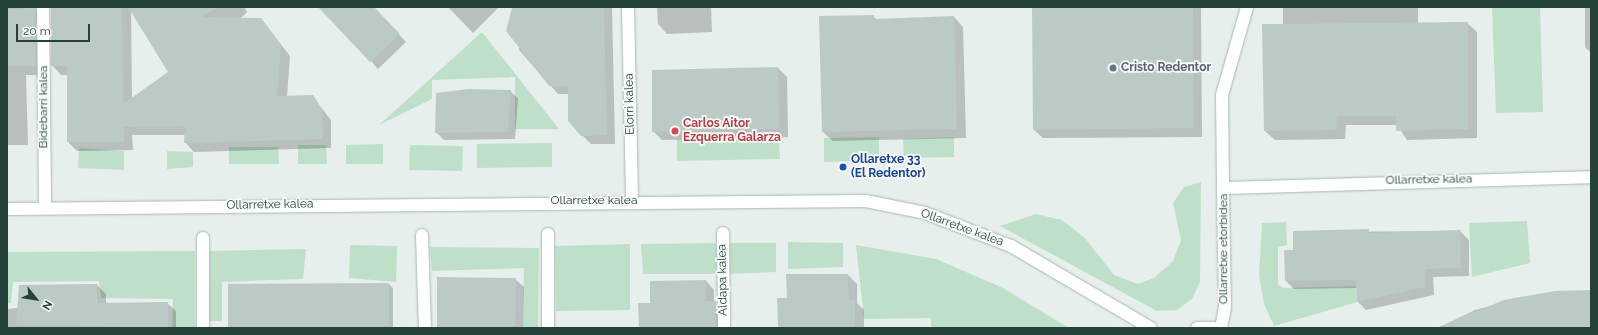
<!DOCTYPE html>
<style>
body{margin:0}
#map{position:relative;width:1598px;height:335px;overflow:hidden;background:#e6efeb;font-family:Raleway,sans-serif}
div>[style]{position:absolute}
.green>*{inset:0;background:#bfe0c8}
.shadow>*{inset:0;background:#0003}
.building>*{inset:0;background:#bbcac4}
.roads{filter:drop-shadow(0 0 1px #a8b8b2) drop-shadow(0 0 1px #a8b8b2)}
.street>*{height:12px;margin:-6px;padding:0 6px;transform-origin:6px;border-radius:6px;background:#fff}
.secondary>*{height:12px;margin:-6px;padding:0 6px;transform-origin:6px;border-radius:6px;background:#fff}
.dots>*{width:11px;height:11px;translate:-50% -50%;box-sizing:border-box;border:2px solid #f7fbf9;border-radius:50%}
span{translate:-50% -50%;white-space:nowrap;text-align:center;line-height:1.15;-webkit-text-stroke:3.5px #f7fbf9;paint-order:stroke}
.worship-label{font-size:12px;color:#5b616d;font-weight:700}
.left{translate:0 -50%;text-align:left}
.street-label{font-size:12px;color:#24423a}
.health-label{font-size:12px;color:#be3a42;font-weight:700}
.transit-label{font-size:12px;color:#164399;font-weight:700}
.frame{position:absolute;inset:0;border:8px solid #24423a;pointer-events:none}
.north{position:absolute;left:16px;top:279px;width:40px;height:40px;-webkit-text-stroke:3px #f7fbf9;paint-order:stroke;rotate:120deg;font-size:11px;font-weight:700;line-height:16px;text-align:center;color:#24423a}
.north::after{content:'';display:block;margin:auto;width:14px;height:18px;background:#24423a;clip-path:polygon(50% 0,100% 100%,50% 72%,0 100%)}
.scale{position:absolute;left:16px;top:24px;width:74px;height:18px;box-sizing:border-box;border:2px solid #24423a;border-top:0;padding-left:5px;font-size:12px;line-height:14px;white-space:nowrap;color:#24423a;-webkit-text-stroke:3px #f7fbf9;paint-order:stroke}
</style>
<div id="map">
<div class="green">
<i style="clip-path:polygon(1492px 7px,1540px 7px,1543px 112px,1496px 113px)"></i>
<i style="clip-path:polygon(482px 32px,559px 129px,515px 129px,515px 77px,432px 80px,432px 99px,379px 125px)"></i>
<i style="clip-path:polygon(879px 137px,879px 160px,824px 162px,824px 138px)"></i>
<i style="clip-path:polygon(954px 137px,954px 157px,904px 158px,903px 139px)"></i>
<i style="clip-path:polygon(677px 139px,779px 141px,780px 159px,677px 161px)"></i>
<i style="clip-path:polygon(552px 143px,552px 167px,477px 168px,477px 144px)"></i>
<i style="clip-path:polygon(383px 144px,383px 164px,346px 164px,346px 145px)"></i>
<i style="clip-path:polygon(298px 145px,326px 145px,327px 164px,298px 164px)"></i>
<i style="clip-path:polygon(410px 145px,463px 146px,462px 171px,409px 170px)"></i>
<i style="clip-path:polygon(229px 147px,278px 147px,279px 164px,229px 164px)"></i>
<i style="clip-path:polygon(79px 148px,124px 151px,124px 170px,78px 168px)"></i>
<i style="clip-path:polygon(167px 151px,193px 152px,193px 167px,167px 169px)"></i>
<i style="clip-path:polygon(1201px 182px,1200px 282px,1192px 299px,1177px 310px,1157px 311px,1000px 226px,1036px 214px,1062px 220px,1085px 238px,1114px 275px,1138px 284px,1154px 278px,1173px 261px,1181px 240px,1173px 203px,1184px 187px)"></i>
<i style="clip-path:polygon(1527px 221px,1530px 263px,1472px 277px,1469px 223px)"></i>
<i style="clip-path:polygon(1286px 222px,1287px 245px,1278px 247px,1278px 284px,1283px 288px,1356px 286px,1357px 302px,1274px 326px,1264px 304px,1259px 276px,1262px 223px)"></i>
<i style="clip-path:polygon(788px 242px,843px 243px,843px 267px,788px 269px)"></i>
<i style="clip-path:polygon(716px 243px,717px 274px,643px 274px,641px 244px)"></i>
<i style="clip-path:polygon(727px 243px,776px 243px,776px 272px,727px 274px)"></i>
<i style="clip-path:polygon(630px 244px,630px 310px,556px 311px,555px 246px)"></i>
<i style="clip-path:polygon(350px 245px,397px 246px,396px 282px,349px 278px)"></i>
<i style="clip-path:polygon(856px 245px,936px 259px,1003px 288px,1069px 328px,931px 328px,931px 318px,864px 319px)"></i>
<i style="clip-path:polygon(430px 247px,539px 248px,538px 328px,523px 328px,524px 268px,432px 271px)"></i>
<i style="clip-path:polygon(306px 249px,303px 279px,222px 282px,222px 321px,206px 321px,208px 251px)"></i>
<i style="clip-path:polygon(195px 251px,195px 328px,172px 328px,173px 299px,101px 298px,99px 281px,13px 282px,11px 303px,7px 303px,7px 252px)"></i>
</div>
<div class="shadow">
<i style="clip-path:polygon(7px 7px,35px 9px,45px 18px,45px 75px,26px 75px,28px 145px,7px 145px)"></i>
<i style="clip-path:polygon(evenodd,67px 7px,244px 7px,247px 12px,240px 19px,261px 19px,290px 56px,287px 97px,312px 96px,331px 120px,331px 148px,194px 152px,185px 142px,185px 135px,132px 135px,133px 150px,77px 151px,68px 142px,68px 75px,61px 75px,52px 65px,67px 7px,131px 9px,169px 72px,132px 99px,131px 9px)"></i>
<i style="clip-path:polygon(373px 7px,406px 42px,378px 69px,371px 61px)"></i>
<i style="clip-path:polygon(448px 7px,499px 7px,473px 33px)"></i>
<i style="clip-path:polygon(564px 7px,612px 7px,615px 144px,591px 144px,582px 135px,569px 94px,558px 94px,519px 50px,519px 44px)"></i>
<i style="clip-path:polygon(657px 7px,711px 7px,712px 32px,667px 34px,658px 24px)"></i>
<i style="clip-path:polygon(1033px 7px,1201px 7px,1202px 137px,1043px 138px,1034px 130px)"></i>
<i style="clip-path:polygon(1283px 7px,1418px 7px,1418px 23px,1467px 23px,1477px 32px,1477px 138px,1407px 140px,1397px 125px,1346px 125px,1345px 139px,1275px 140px,1265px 131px,1283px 25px)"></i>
<i style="clip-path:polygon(1585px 8px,1591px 8px,1591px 53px,1585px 47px)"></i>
<i style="clip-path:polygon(873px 16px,877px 20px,954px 17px,963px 27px,966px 138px,833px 141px,823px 132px)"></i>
<i style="clip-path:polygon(778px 68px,787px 77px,788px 137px,662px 140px,653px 131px,653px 71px)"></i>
<i style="clip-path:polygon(510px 91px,518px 98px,515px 139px,444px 140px,436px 132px)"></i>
<i style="clip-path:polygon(1460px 231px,1469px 240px,1469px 276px,1433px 277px,1434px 295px,1366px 310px,1358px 302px,1357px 288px,1294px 289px,1286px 281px,1294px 251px,1294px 232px)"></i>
<i style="clip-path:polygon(787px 275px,848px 275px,857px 284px,857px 303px,864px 310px,864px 328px,779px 328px,788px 299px)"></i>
<i style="clip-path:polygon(515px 279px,524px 287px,523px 328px,439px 328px)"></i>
<i style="clip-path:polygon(706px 281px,714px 290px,714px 302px,724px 311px,725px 328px,640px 328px,651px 304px)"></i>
<i style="clip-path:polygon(389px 284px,393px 288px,393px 328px,229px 328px)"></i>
<i style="clip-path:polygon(97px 285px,106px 294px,106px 304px,167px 303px,176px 311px,176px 328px,7px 328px,7px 309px,18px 308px,20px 286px)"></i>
<i style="clip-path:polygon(1591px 294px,1591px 328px,1451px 328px,1448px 323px,1475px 310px,1529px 296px)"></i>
</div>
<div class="building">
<i style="clip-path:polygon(122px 7px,123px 104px,168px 72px,128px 7px,219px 7px,202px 17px,261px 18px,281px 45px,277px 96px,313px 95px,322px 109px,323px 139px,184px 143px,185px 126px,124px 127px,124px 142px,67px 142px,67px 66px,51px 66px,51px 8px)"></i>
<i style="clip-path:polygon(318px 7px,374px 7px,400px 34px,370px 62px)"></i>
<i style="clip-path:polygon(604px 7px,607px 135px,581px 136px,568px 121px,568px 86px,549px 86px,506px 31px,512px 8px)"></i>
<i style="clip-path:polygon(1032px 7px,1193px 7px,1194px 128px,1033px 130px)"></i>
<i style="clip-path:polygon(36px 8px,36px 66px,7px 66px,7px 9px)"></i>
<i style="clip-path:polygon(874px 15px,874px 19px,954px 16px,957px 129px,822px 132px,819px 16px)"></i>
<i style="clip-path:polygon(1468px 22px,1468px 129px,1396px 131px,1396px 116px,1337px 116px,1336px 130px,1264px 131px,1262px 24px)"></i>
<i style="clip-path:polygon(778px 67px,779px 129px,652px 132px,652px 70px)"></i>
<i style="clip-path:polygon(469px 89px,511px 90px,508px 132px,435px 133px,436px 93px)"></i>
<i style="clip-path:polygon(1369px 229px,1369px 233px,1460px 230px,1461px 268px,1425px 269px,1426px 287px,1357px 302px,1356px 280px,1285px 281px,1284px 250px,1293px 250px,1293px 231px)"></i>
<i style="clip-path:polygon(786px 274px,848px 274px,849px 300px,855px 300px,855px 328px,778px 328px,777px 298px,787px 298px)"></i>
<i style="clip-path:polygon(437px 277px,516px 278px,515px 328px,437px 328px)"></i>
<i style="clip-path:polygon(706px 280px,706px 301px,716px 301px,716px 328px,639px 328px,638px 303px,650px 303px,650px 281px)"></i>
<i style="clip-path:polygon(389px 283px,389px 328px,228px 328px,228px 284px)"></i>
<i style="clip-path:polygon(97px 284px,97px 303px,168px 302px,168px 328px,16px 325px,19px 285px)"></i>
<i style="clip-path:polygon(1591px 290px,1591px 328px,1436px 328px,1504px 300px,1555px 291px)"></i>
</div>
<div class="roads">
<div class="street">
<i style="left:43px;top:7px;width:201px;rotate:89.4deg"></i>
<i style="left:628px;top:7px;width:194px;rotate:88.8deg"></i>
<i style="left:1223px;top:188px;width:93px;rotate:-90.6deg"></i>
<i style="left:1222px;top:95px;width:91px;rotate:-74.1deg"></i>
<i style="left:723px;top:233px;width:95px;rotate:89.4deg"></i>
<i style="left:548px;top:234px;width:94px;rotate:90deg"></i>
<i style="left:422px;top:235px;width:93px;rotate:88.2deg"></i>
<i style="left:203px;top:238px;width:90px;rotate:90deg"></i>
</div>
<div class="secondary">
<i style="left:7px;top:209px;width:859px;rotate:-0.53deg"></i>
<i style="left:866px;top:201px;width:60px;rotate:11.5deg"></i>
<i style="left:925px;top:213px;width:92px;rotate:21deg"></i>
<i style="left:1011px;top:246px;width:162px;rotate:30.4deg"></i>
<i style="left:1197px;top:328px;width:17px"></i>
<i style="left:1221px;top:328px;width:21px;rotate:-79deg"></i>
<i style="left:1225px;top:307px;width:119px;rotate:-91deg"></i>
<i style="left:1223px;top:188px;width:368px;rotate:-1.7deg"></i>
</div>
</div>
<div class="dots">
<i style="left:1113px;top:68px;background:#6b7280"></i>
<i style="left:675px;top:131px;background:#e0444e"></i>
<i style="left:843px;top:167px;background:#1a4fb4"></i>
</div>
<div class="worship-label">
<span class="left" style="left:1121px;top:68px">Cristo Redentor</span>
</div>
<div class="street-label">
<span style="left:630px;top:104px;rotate:-91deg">Elorri kalea</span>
<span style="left:44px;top:107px;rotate:-90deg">Bidebarri kalea</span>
<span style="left:1429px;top:180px;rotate:-1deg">Ollarretxe kalea</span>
<span style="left:594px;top:201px">Ollarretxe kalea</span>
<span style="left:270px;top:205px;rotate:-1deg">Ollarretxe kalea</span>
<span style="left:962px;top:228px;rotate:20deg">Ollarretxe kalea</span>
<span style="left:1224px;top:249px;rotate:-90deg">Ollarretxe etorbidea</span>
<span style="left:723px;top:280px;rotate:-91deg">Aldapa kalea</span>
</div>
<div class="health-label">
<span class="left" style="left:683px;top:131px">Carlos Aitor<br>Ezquerra Galarza</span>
</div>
<div class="transit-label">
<span class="left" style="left:851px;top:167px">Ollaretxe 33<br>(El Redentor)</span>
</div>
<div class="frame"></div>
<div class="north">N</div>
<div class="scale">20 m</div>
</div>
